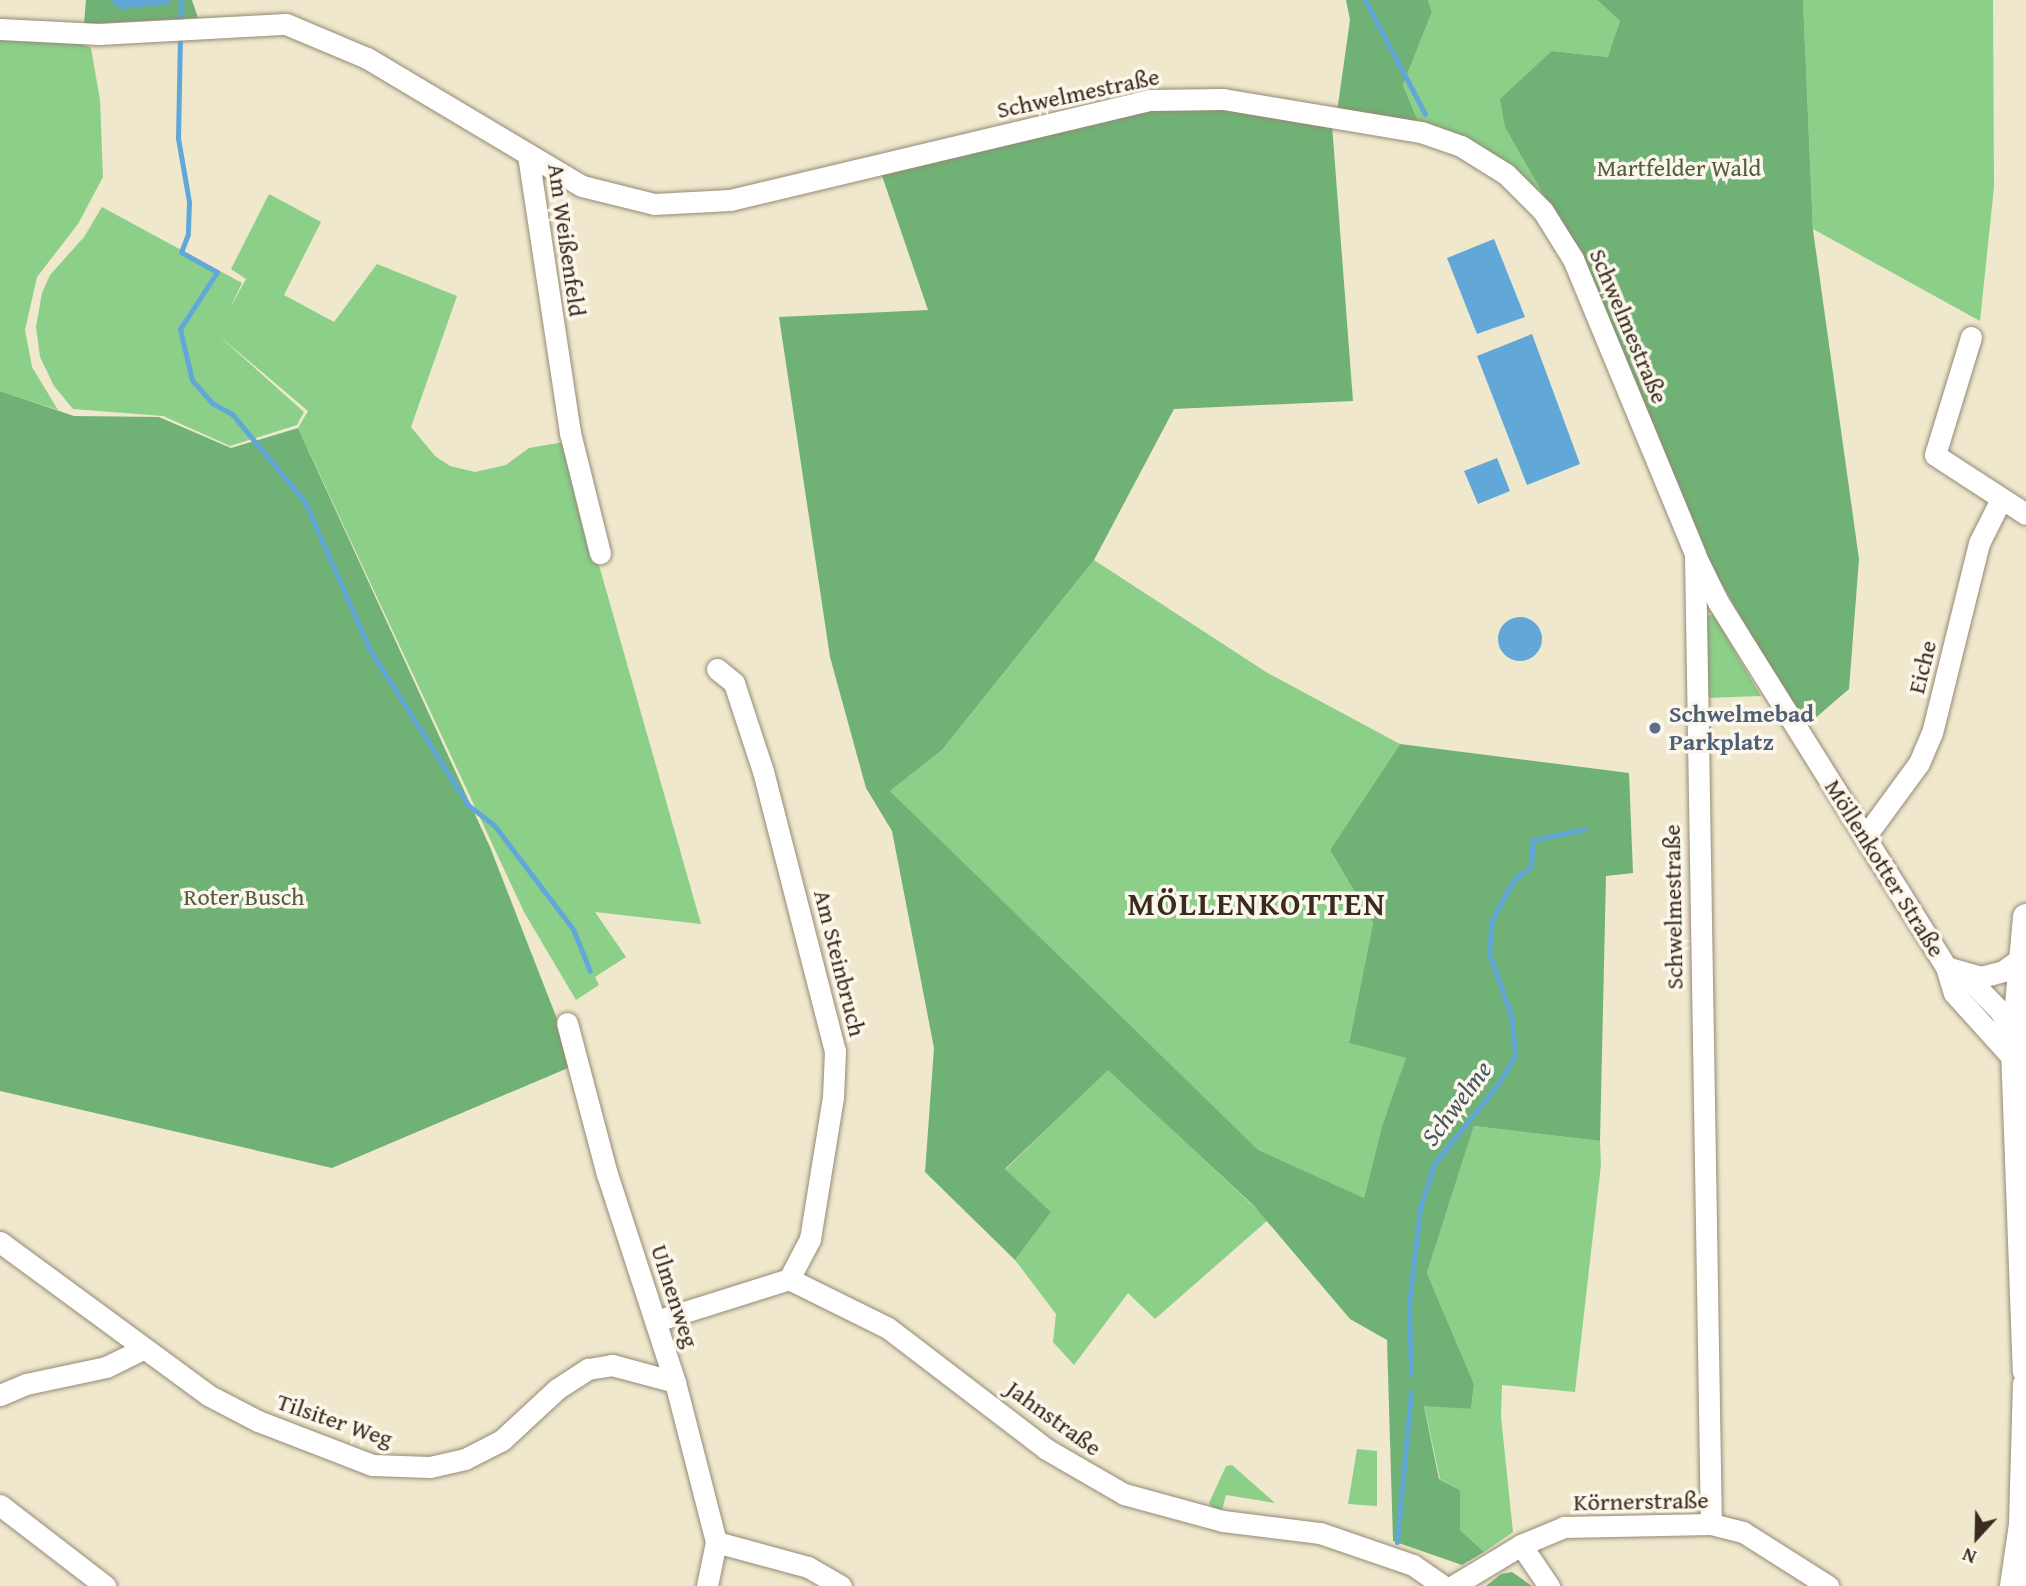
<!DOCTYPE html>
<meta charset="utf-8">
<style>
body{margin:0}
#map{position:relative;width:2026px;height:1586px;overflow:hidden;background:#efe8cd;font-family:"Gentium Book Plus",serif}
div>[style]{position:absolute}
.green>*{inset:0;background:#8bcf89}
.forest>*{inset:0;background:#70b275}
.water>*{inset:0;background:#61a8d8}
.round{border-radius:50%}
.stream>*{height:5px;margin:-2.5px;padding:0 2.5px;transform-origin:2.5px;border-radius:2.5px;background:#61a8d8}
.roads{filter:drop-shadow(0 0 2px #958976) drop-shadow(0 0 2px #958976)}
.minor>*{height:21px;margin:-10.5px;padding:0 10.5px;transform-origin:10.5px;border-radius:10.5px;background:#fff}
.major>*{height:26px;margin:-13px;padding:0 13px;transform-origin:13px;border-radius:13px;background:#fff}
.dots>*{width:19px;height:19px;translate:-50% -50%;box-sizing:border-box;border:4px solid #fbf7ec;border-radius:50%}
span{translate:-50% -50%;white-space:nowrap;text-align:center;line-height:1.15;-webkit-text-stroke:7px #fbf7ec;paint-order:stroke}
.street-label{font-size:24px;color:#3b2a1e}
.park-label{font-size:24px;color:#535c3e}
.service-label{font-size:24px;color:#4e5e75;font-weight:700}
.left{translate:0 -50%;text-align:left}
.water-label{font-size:26px;color:#48565f;font-style:italic}
.district-label{font-size:32px;color:#3b2a1e;font-weight:700;letter-spacing:2px}
.north{position:absolute;left:1942px;top:1502px;width:70px;height:70px;-webkit-text-stroke:5px #fbf7ec;paint-order:stroke;rotate:202deg;font-size:19px;font-weight:700;line-height:28px;text-align:center;color:#3b2a1e}
.north::after{content:'';display:block;margin:auto;width:24px;height:32px;background:#3b2a1e;clip-path:polygon(50% 0,100% 100%,50% 72%,0 100%)}
</style>
<div id="map">
<div class="green">
<i style="clip-path:polygon(1428px 0,1597px 0,1620px 21px,1609px 57px,1552px 51px,1557px 218px,1420px 126px,1403px 85px,1432px 12px)"></i>
<i style="clip-path:polygon(1803px 0,1993px 0,1994px 187px,1980px 321px,1813px 229px)"></i>
<i style="clip-path:polygon(0 37px,78px 42px,91px 48px,100px 100px,103px 177px,78px 224px,37px 277px,25px 330px,32px 367px,58px 410px,0 391px)"></i>
<i style="clip-path:polygon(269px 194px,321px 222px,284px 295px,334px 322px,377px 264px,457px 296px,411px 427px,435px 456px,450px 466px,475px 472px,506px 465px,529px 448px,564px 442px,701px 924px,595px 912px,626px 957px,595px 977px,599px 985px,576px 1000px,524px 912px,298px 428px,308px 411px,217px 334px,304px 412px,297px 425px,230px 446px,163px 416px,73px 409px,54px 386px,40px 357px,36px 327px,42px 293px,50px 275px,84px 237px,102px 207px,242px 283px,230px 308px,246px 279px,231px 269px)"></i>
<i style="clip-path:polygon(1094px 560px,1266px 672px,1400px 744px,1330px 850px,1373px 923px,1349px 1043px,1407px 1058px,1382px 1126px,1364px 1198px,1258px 1151px,890px 791px,942px 750px)"></i>
<i style="clip-path:polygon(1713px 614px,1761px 696px,1707px 698px,1705px 617px)"></i>
<i style="clip-path:polygon(1108px 1069px,1268px 1220px,1155px 1319px,1128px 1293px,1074px 1365px,1053px 1342px,1056px 1314px,1015px 1260px,1051px 1212px,1005px 1170px)"></i>
<i style="clip-path:polygon(1474px 1126px,1600px 1141px,1601px 1165px,1575px 1392px,1502px 1385px,1501px 1417px,1513px 1532px,1484px 1552px,1460px 1530px,1460px 1490px,1440px 1479px,1424px 1405px,1471px 1409px,1474px 1384px,1427px 1273px)"></i>
<i style="clip-path:polygon(1357px 1449px,1377px 1451px,1377px 1506px,1348px 1504px)"></i>
<i style="clip-path:polygon(1232px 1465px,1275px 1503px,1226px 1495px,1222px 1510px,1215px 1510px,1209px 1503px,1226px 1466px)"></i>
</div>
<div class="forest">
<i style="clip-path:polygon(86px 0,192px 0,198px 18px,84px 24px)"></i>
<i style="clip-path:polygon(1346px 0,1428px 0,1432px 12px,1403px 85px,1420px 126px,1337px 112px,1350px 20px)"></i>
<i style="clip-path:polygon(1597px 0,1803px 0,1813px 230px,1859px 559px,1849px 689px,1805px 727px,1700px 547px,1557px 218px,1505px 127px,1500px 99px,1552px 51px,1608px 57px,1620px 21px)"></i>
<i style="clip-path:polygon(1150px 106px,1221px 107px,1332px 125px,1353px 401px,1174px 409px,1094px 560px,942px 750px,890px 791px,1258px 1150px,1364px 1198px,1382px 1126px,1406px 1058px,1349px 1043px,1373px 923px,1330px 850px,1400px 744px,1629px 773px,1633px 873px,1606px 876px,1600px 1141px,1474px 1126px,1427px 1273px,1474px 1384px,1471px 1409px,1424px 1406px,1439px 1479px,1460px 1490px,1460px 1530px,1484px 1552px,1462px 1565px,1393px 1541px,1387px 1340px,1350px 1319px,1254px 1206px,1108px 1070px,1005px 1169px,1051px 1212px,1015px 1260px,925px 1172px,934px 1048px,892px 831px,866px 788px,830px 657px,779px 317px,928px 310px,880px 170px)"></i>
<i style="clip-path:polygon(0 391px,74px 416px,159px 417px,231px 448px,298px 428px,490px 847px,575px 1065px,332px 1168px,0 1091px)"></i>
<i style="clip-path:polygon(1512px 1572px,1532px 1586px,1486px 1586px,1501px 1574px)"></i>
</div>
<div class="water">
<i style="clip-path:polygon(110px 0,170px 0,170px 4px,120px 9px)"></i>
<i style="clip-path:polygon(1494px 239px,1525px 317px,1477px 334px,1447px 258px)"></i>
<i style="clip-path:polygon(1532px 334px,1580px 464px,1527px 485px,1477px 356px)"></i>
<i style="clip-path:polygon(1497px 458px,1510px 491px,1478px 504px,1464px 471px)"></i>
<i class="round" style="left:1498px;top:617px;width:44px;height:44px"></i>
</div>
<div class="stream">
<i style="left:1365px;top:0;width:129px;rotate:62.2deg"></i>
<i style="left:180px;top:25px;width:25px;rotate:-88deg"></i>
<i style="left:180px;top:35px;width:103px;rotate:91.1deg"></i>
<i style="left:178px;top:138px;width:65px;rotate:80.2deg"></i>
<i style="left:189px;top:202px;width:32px;rotate:92deg"></i>
<i style="left:188px;top:234px;width:19px;rotate:111deg"></i>
<i style="left:181px;top:252px;width:41px;rotate:29.1deg"></i>
<i style="left:217px;top:272px;width:68px;rotate:123deg"></i>
<i style="left:180px;top:329px;width:52px;rotate:76.8deg"></i>
<i style="left:192px;top:380px;width:30px;rotate:49deg"></i>
<i style="left:212px;top:403px;width:23px;rotate:29deg"></i>
<i style="left:232px;top:414px;width:114px;rotate:50.3deg"></i>
<i style="left:305px;top:502px;width:159px;rotate:66.3deg"></i>
<i style="left:369px;top:648px;width:186px;rotate:57.8deg"></i>
<i style="left:468px;top:805px;width:33px;rotate:38deg"></i>
<i style="left:494px;top:825px;width:131px;rotate:52.8deg"></i>
<i style="left:573px;top:929px;width:45px;rotate:68deg"></i>
<i style="left:1411px;top:1374px;width:70px;rotate:-91.6deg"></i>
<i style="left:1409px;top:1304px;width:97px;rotate:-83.5deg"></i>
<i style="left:1420px;top:1208px;width:46px;rotate:-72.3deg"></i>
<i style="left:1434px;top:1164px;width:104px;rotate:-51.3deg"></i>
<i style="left:1499px;top:1083px;width:32px;rotate:-60deg"></i>
<i style="left:1515px;top:1055px;width:37px;rotate:-95deg"></i>
<i style="left:1512px;top:1018px;width:69px;rotate:-109.5deg"></i>
<i style="left:1489px;top:953px;width:33px;rotate:-85deg"></i>
<i style="left:1492px;top:920px;width:44px;rotate:-61.7deg"></i>
<i style="left:1513px;top:881px;width:23px;rotate:-40deg"></i>
<i style="left:1531px;top:866px;width:26px;rotate:-86deg"></i>
<i style="left:1533px;top:840px;width:53px;rotate:-11.9deg"></i>
<i style="left:1397px;top:1542px;width:151px;rotate:-84.7deg"></i>
</div>
<div class="roads">
<div class="minor">
<i style="left:0;top:29px;width:99px;rotate:2.9deg"></i>
<i style="left:99px;top:34px;width:187px;rotate:-3.1deg"></i>
<i style="left:286px;top:24px;width:88px;rotate:22.8deg"></i>
<i style="left:367px;top:58px;width:250px;rotate:30.8deg"></i>
<i style="left:582px;top:186px;width:74px;rotate:14deg"></i>
<i style="left:654px;top:204px;width:76px;rotate:-3deg"></i>
<i style="left:730px;top:200px;width:432px;rotate:-13.4deg"></i>
<i style="left:1150px;top:100px;width:73px;rotate:-0.8deg"></i>
<i style="left:1223px;top:99px;width:201px;rotate:9.5deg"></i>
<i style="left:1421px;top:132px;width:42px;rotate:19.3deg"></i>
<i style="left:1461px;top:146px;width:53px;rotate:31.9deg"></i>
<i style="left:1506px;top:174px;width:52px;rotate:45deg"></i>
<i style="left:1543px;top:211px;width:57px;rotate:58deg"></i>
<i style="left:1573px;top:259px;width:319px;rotate:67.5deg"></i>
<i style="left:1695px;top:554px;width:970px;rotate:89.06deg"></i>
<i style="left:528px;top:155px;width:281px;rotate:81.4deg"></i>
<i style="left:570px;top:433px;width:124px;rotate:76deg"></i>
<i style="left:1971px;top:337px;width:123px;rotate:107deg"></i>
<i style="left:1935px;top:455px;width:108px;rotate:33deg"></i>
<i style="left:1697px;top:559px;width:48px;rotate:64deg"></i>
<i style="left:1718px;top:602px;width:430px;rotate:58deg"></i>
<i style="left:1946px;top:967px;width:27px;rotate:73deg"></i>
<i style="left:1954px;top:993px;width:98px;rotate:47.9deg"></i>
<i style="left:717px;top:669px;width:22px;rotate:39deg"></i>
<i style="left:734px;top:683px;width:93px;rotate:71.8deg"></i>
<i style="left:763px;top:771px;width:289px;rotate:75.6deg"></i>
<i style="left:835px;top:1051px;width:46px;rotate:92.5deg"></i>
<i style="left:833px;top:1097px;width:144px;rotate:99.2deg"></i>
<i style="left:810px;top:1239px;width:45px;rotate:117.7deg"></i>
<i style="left:1867px;top:834px;width:88px;rotate:-53.8deg"></i>
<i style="left:1919px;top:763px;width:33px;rotate:-67deg"></i>
<i style="left:1932px;top:733px;width:196px;rotate:-76.1deg"></i>
<i style="left:1979px;top:543px;width:49px;rotate:-63.4deg"></i>
<i style="left:1946px;top:967px;width:36px;rotate:16deg"></i>
<i style="left:1981px;top:977px;width:23px;rotate:-15deg"></i>
<i style="left:2003px;top:971px;width:21px;rotate:-35deg"></i>
<i style="left:1965px;top:975px;width:50px;rotate:45.8deg"></i>
<i style="left:2000px;top:1011px;width:28px;rotate:60deg"></i>
<i style="left:567px;top:1023px;width:156px;rotate:75.2deg"></i>
<i style="left:607px;top:1174px;width:219px;rotate:71.9deg"></i>
<i style="left:675px;top:1382px;width:165px;rotate:75.6deg"></i>
<i style="left:716px;top:1542px;width:45px;rotate:101.6deg"></i>
<i style="left:0;top:1242px;width:258px;rotate:36.3deg"></i>
<i style="left:208px;top:1395px;width:56px;rotate:27.5deg"></i>
<i style="left:258px;top:1421px;width:122px;rotate:21.1deg"></i>
<i style="left:372px;top:1465px;width:58px;rotate:2deg"></i>
<i style="left:430px;top:1467px;width:36px;rotate:-13deg"></i>
<i style="left:465px;top:1459px;width:42px;rotate:-27.2deg"></i>
<i style="left:502px;top:1440px;width:75px;rotate:-42.8deg"></i>
<i style="left:557px;top:1389px;width:37px;rotate:-33deg"></i>
<i style="left:588px;top:1369px;width:24px;rotate:-9deg"></i>
<i style="left:612px;top:1365px;width:65px;rotate:15.1deg"></i>
<i style="left:656px;top:1321px;width:139px;rotate:-17.5deg"></i>
<i style="left:789px;top:1279px;width:110px;rotate:26.3deg"></i>
<i style="left:888px;top:1328px;width:199px;rotate:37.4deg"></i>
<i style="left:1046px;top:1449px;width:90px;rotate:30deg"></i>
<i style="left:1124px;top:1494px;width:103px;rotate:15.3deg"></i>
<i style="left:1223px;top:1521px;width:98px;rotate:7.1deg"></i>
<i style="left:1320px;top:1533px;width:98px;rotate:19deg"></i>
<i style="left:1413px;top:1565px;width:37px;rotate:35deg"></i>
<i style="left:0;top:1395px;width:28px;rotate:-23deg"></i>
<i style="left:26px;top:1384px;width:82px;rotate:-12deg"></i>
<i style="left:106px;top:1367px;width:39px;rotate:-26deg"></i>
<i style="left:0;top:1505px;width:133px;rotate:37.6deg"></i>
<i style="left:716px;top:1542px;width:95px;rotate:15.2deg"></i>
<i style="left:808px;top:1567px;width:38px;rotate:30deg"></i>
<i style="left:1521px;top:1545px;width:50px;rotate:55.7deg"></i>
<i style="left:1453px;top:1586px;width:79px;rotate:-31.1deg"></i>
<i style="left:1521px;top:1545px;width:47px;rotate:-22.7deg"></i>
<i style="left:1564px;top:1527px;width:147px;rotate:-1.2deg"></i>
<i style="left:1711px;top:1524px;width:33px;rotate:14deg"></i>
<i style="left:1743px;top:1532px;width:101px;rotate:32.4deg"></i>
</div>
<div class="major">
<i style="left:2026px;top:917px;width:134px;rotate:95.2deg"></i>
<i style="left:2014px;top:1050px;width:321px;rotate:87.9deg"></i>
<i style="left:2013px;top:1586px;width:63px;rotate:-81.7deg"></i>
<i style="left:2022px;top:1524px;width:139px;rotate:-88.4deg"></i>
</div>
</div>
<div class="dots">
<i style="left:1655px;top:728px;background:#5c6f8a"></i>
</div>
<div class="street-label">
<span style="left:1078px;top:93px;rotate:-12deg">Schwelmestraße</span>
<span style="left:567px;top:240px;rotate:82deg">Am Weißenfeld</span>
<span style="left:1629px;top:326px;rotate:67deg">Schwelmestraße</span>
<span style="left:1922px;top:667px;rotate:-76deg">Eiche</span>
<span style="left:1885px;top:868px;rotate:58deg">Möllenkotter Straße</span>
<span style="left:1673px;top:907px;rotate:-91deg">Schwelmestraße</span>
<span style="left:840px;top:963px;rotate:76deg">Am Steinbruch</span>
<span style="left:675px;top:1296px;rotate:72deg">Ulmenweg</span>
<span style="left:1054px;top:1418px;rotate:36deg">Jahnstraße</span>
<span style="left:335px;top:1420px;rotate:19deg">Tilsiter Weg</span>
<span style="left:1641px;top:1501px;rotate:-1deg">Körnerstraße</span>
</div>
<div class="park-label">
<span style="left:1679px;top:168px">Martfelder Wald</span>
<span style="left:244px;top:897px">Roter Busch</span>
</div>
<div class="service-label">
<span class="left" style="left:1669px;top:728px">Schwelmebad<br>Parkplatz</span>
</div>
<div class="water-label">
<span style="left:1456px;top:1103px;rotate:-53deg">Schwelme</span>
</div>
<div class="district-label">
<span style="left:1257px;top:904px">MÖLLENKOTTEN</span>
</div>
<div class="north">N</div>
</div>
